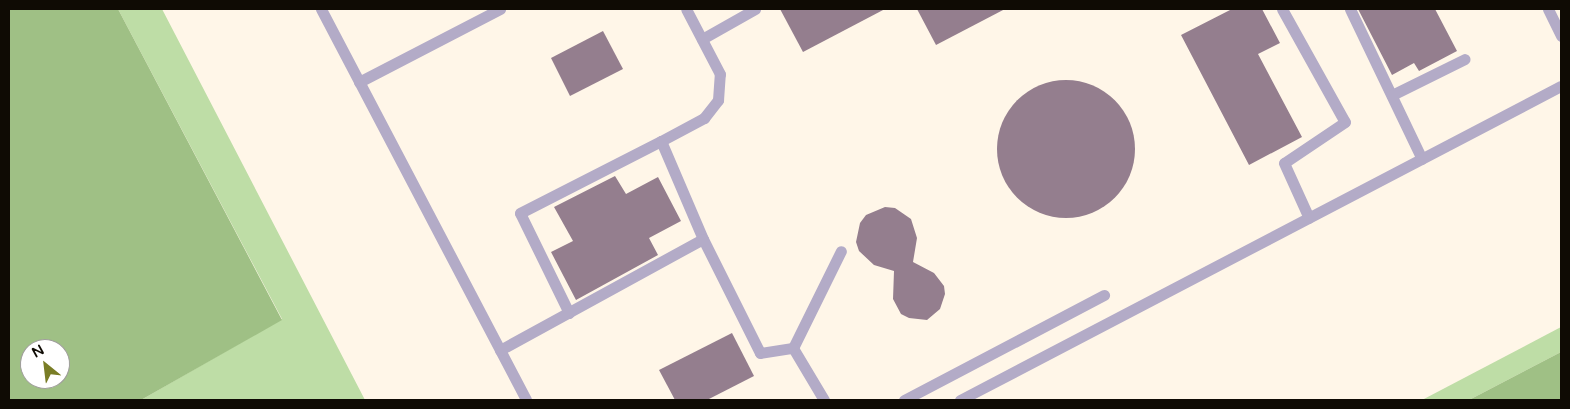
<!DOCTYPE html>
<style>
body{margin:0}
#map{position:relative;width:1570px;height:409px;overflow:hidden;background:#fff6e8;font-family:"Varela Round",sans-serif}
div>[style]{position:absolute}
.green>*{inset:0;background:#bedda6}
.forest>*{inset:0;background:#9fc085}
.building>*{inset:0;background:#947e8e}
.round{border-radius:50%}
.service>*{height:11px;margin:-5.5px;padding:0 5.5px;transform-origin:5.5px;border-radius:5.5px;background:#b3abc7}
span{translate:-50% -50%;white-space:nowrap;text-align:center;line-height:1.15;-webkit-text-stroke:5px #fff;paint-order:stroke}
.frame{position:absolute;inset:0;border:10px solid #0f0b04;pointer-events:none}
.north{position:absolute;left:20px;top:339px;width:50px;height:50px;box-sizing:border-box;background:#fff;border:1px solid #9f9d9b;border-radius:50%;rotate:331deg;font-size:14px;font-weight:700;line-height:20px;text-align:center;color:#0f0b04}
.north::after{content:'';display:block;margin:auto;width:18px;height:22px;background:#797d26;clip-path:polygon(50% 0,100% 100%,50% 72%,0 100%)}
</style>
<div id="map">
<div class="green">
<i style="clip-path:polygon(118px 9px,162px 9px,365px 400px,141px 400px,282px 319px)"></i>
<i style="clip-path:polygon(1561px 327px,1561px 352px,1469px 400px,1422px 400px)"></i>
</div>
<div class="forest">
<i style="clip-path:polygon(evenodd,9px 9px,118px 9px,282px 320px,141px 400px,9px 400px,9px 9px,30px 349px,60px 349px,60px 379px,30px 379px,30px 349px)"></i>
<i style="clip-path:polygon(1561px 352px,1561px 400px,1469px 400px)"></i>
</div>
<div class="building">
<i style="clip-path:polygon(780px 9px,885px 9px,803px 52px)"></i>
<i style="clip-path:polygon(917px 9px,1005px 9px,936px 45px)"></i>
<i style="clip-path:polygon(1232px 9px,1262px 9px,1280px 43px,1258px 54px,1302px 137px,1249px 165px,1181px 35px)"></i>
<i style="clip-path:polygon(1358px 9px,1435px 9px,1457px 51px,1419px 71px,1414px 63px,1392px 75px)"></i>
<i style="clip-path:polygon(603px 31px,623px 69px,570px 96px,551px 58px)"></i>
<i class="round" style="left:997px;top:80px;width:138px;height:138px"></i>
<i style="clip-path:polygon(615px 176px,626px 194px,658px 177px,681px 221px,649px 238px,658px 255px,576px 300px,551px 252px,573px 241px,554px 207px)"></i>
<i style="clip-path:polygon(885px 207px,895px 208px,911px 219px,917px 238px,913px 262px,934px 273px,944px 286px,945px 294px,940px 309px,927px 320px,909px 318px,901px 314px,893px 299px,894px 271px,874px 265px,859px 251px,856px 242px,860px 223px,866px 215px)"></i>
<i style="clip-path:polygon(732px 333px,754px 376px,707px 400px,675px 400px,659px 370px)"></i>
</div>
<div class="service">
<i style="left:321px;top:9px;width:441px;rotate:62.3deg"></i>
<i style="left:1282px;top:9px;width:129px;rotate:60.9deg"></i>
<i style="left:1345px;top:122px;width:73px;rotate:146.1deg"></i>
<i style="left:1284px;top:163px;width:60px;rotate:65.6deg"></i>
<i style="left:1350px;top:9px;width:166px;rotate:64.4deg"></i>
<i style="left:1548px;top:9px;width:30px;rotate:64deg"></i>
<i style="left:702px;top:39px;width:61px;rotate:-29.5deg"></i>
<i style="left:359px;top:82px;width:159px;rotate:-27.4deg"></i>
<i style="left:1392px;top:95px;width:81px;rotate:-26.3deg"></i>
<i style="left:661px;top:141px;width:49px;rotate:-28.1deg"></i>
<i style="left:704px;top:118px;width:23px;rotate:-52deg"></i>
<i style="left:718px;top:100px;width:26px;rotate:-86deg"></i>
<i style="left:720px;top:74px;width:73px;rotate:-117.6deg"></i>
<i style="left:569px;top:313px;width:111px;rotate:-116.1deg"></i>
<i style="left:520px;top:213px;width:158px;rotate:-27.1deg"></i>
<i style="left:661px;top:141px;width:107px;rotate:66.8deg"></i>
<i style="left:793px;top:348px;width:108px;rotate:-63.7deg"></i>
<i style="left:500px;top:350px;width:231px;rotate:-28.7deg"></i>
<i style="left:703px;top:239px;width:127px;rotate:63.4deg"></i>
<i style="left:760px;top:353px;width:33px;rotate:-9deg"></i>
<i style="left:793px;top:348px;width:61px;rotate:59.2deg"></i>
<i style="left:904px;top:400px;width:226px;rotate:-27.7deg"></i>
<i style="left:960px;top:400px;width:678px;rotate:-27.59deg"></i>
</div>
<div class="frame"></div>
<div class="north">N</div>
</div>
